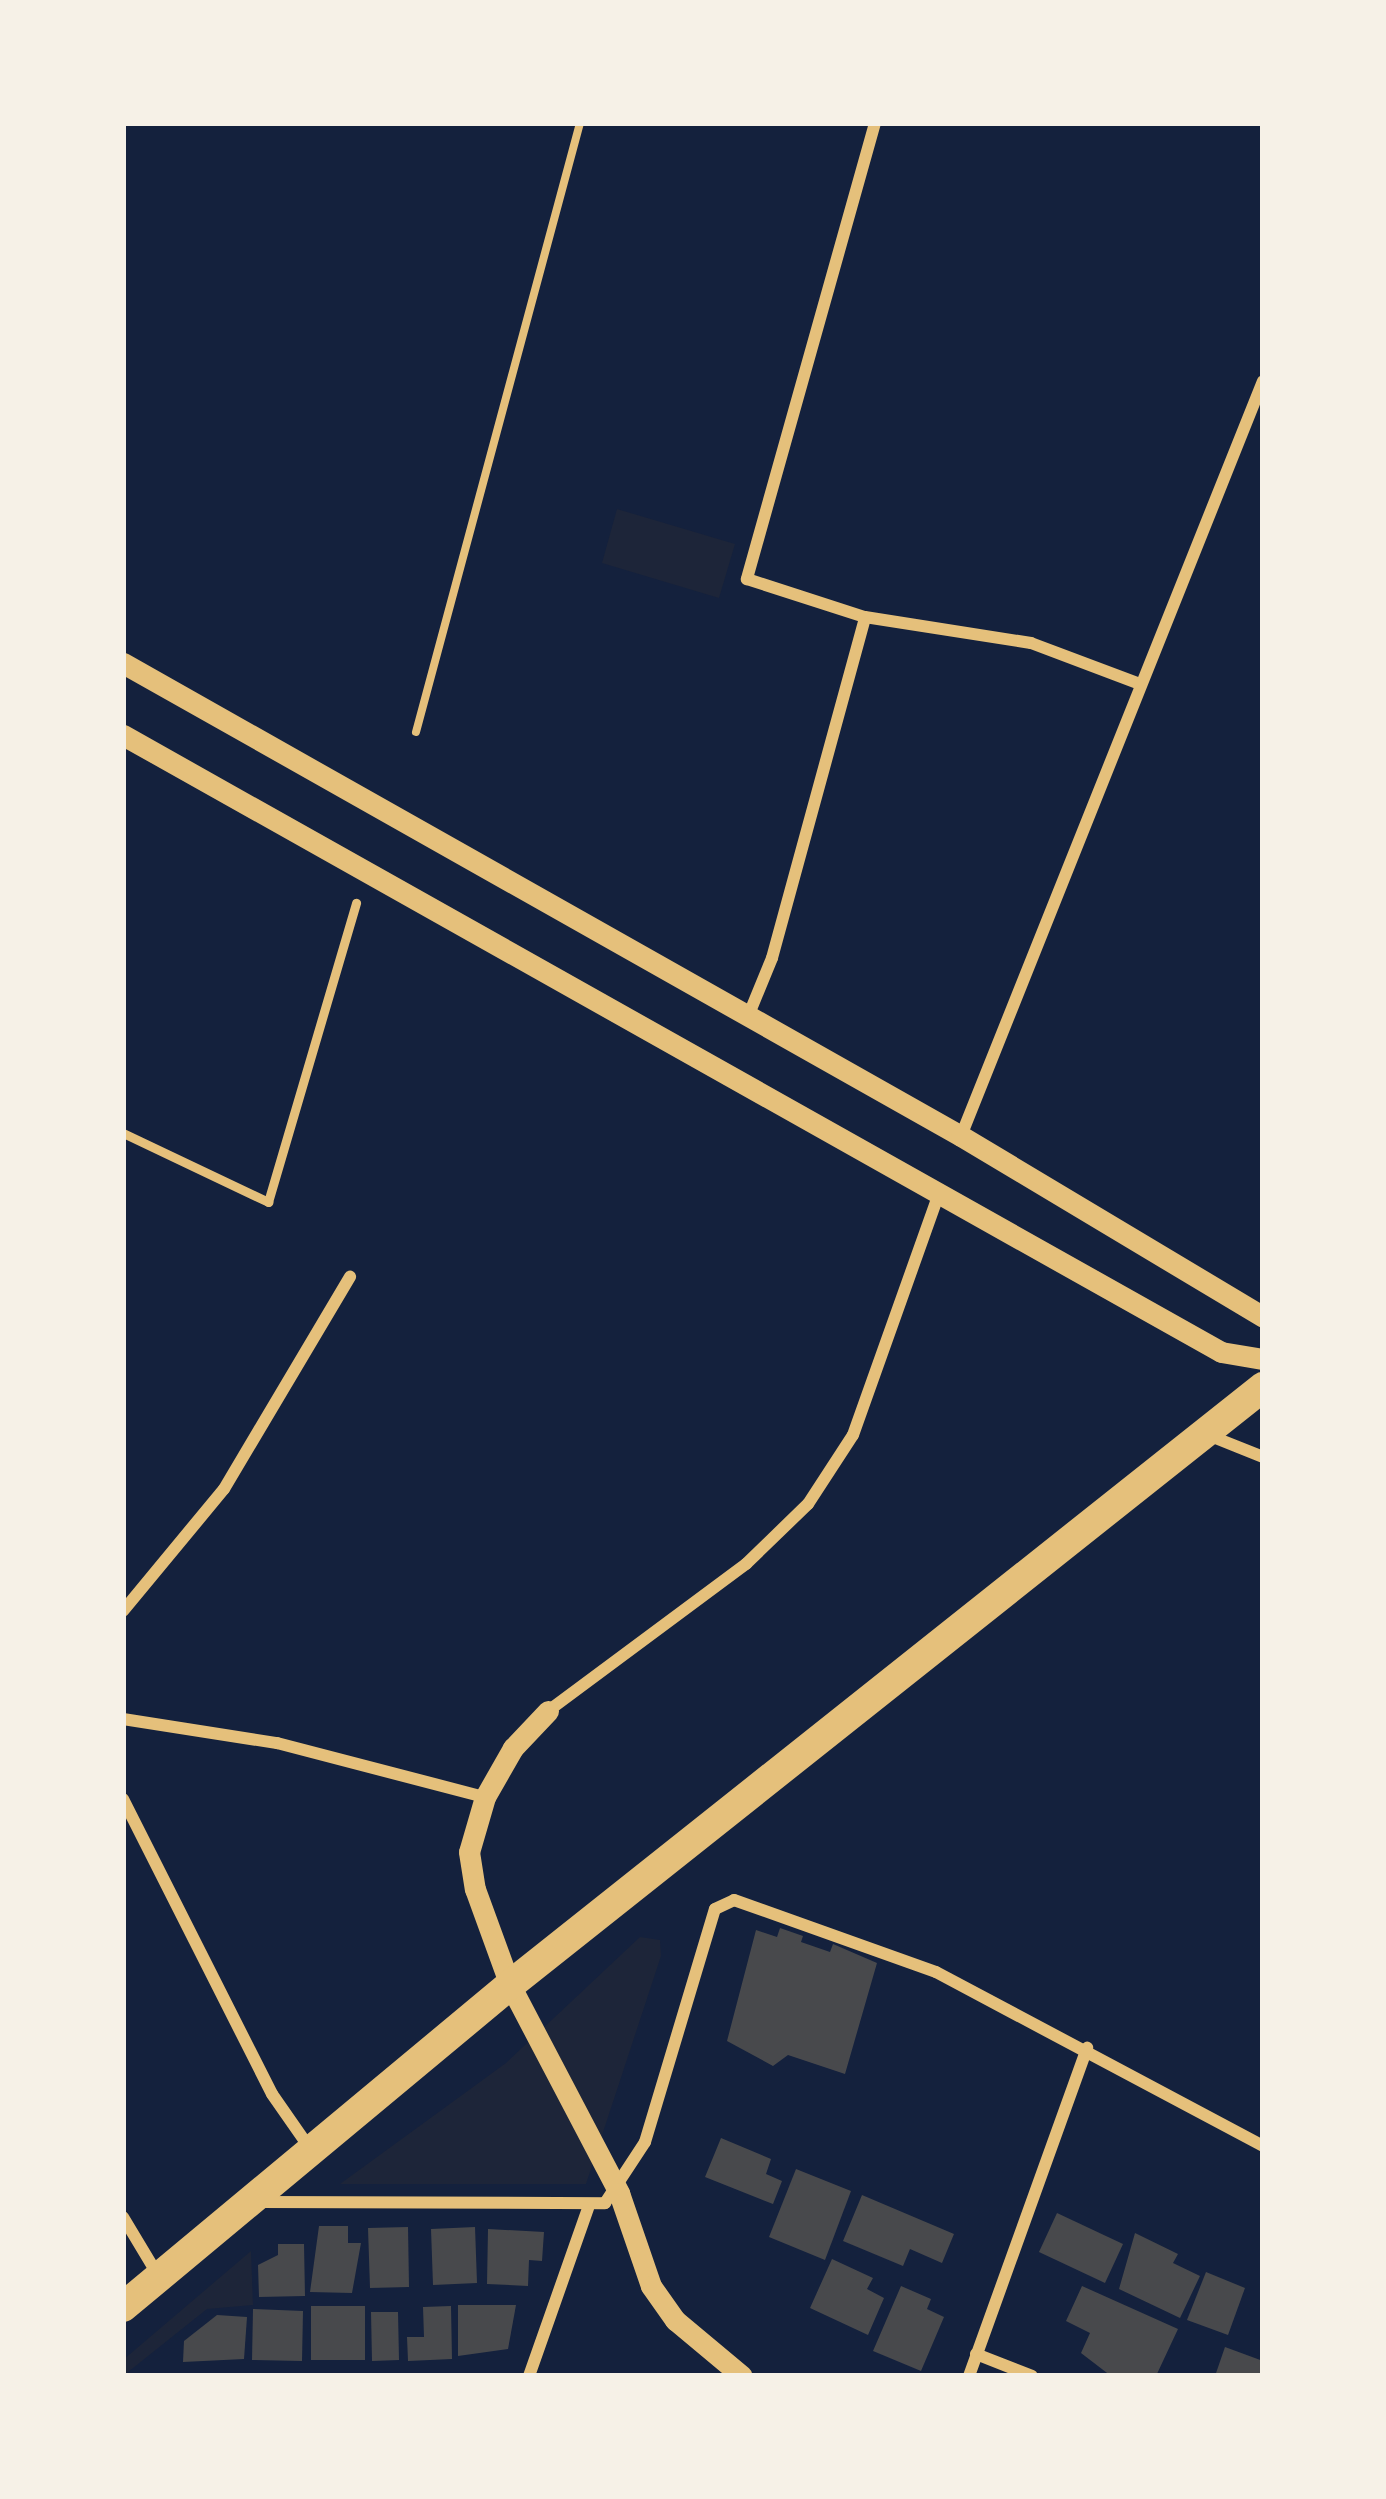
<!DOCTYPE html>
<style>
body{margin:0}
#map{position:relative;width:1386px;height:2499px;overflow:hidden;background:#14213d;font-family:Poppins,sans-serif}
div>[style]{position:absolute}
.green>*{inset:0;background:#1d2539}
.building>*{inset:0;background:#48494c}
.path>*{height:8px;margin:-4px;padding:0 4px;transform-origin:4px;border-radius:4px;background:#e5c07b}
.service>*{height:9px;margin:-4.5px;padding:0 4.5px;transform-origin:4.5px;border-radius:4.5px;background:#e5c07b}
.minor>*{height:12px;margin:-6px;padding:0 6px;transform-origin:6px;border-radius:6px;background:#e5c07b}
.tertiary>*{height:21px;margin:-10.5px;padding:0 10.5px;transform-origin:10.5px;border-radius:10.5px;background:#e5c07b}
.primary>*{height:30px;margin:-15px;padding:0 15px;transform-origin:15px;border-radius:15px;background:#e5c07b}
span{translate:-50% -50%;white-space:nowrap;text-align:center;line-height:1.15;-webkit-text-stroke:10px #f6f1e7;paint-order:stroke}
.frame{position:absolute;inset:0;border:126px solid #f6f1e7;pointer-events:none}
</style>
<div id="map">
<div class="green">
<i style="clip-path:polygon(617px 509px,735px 544px,719px 598px,602px 563px)"></i>
<i style="clip-path:polygon(640px 1937px,660px 1940px,661px 1956px,586px 2184px,340px 2184px,506px 2063px)"></i>
<i style="clip-path:polygon(251px 2251px,253px 2305px,207px 2309px,123px 2376px,123px 2360px)"></i>
</div>
<div class="building">
<i style="clip-path:polygon(780px 1928px,803px 1936px,801px 1942px,830px 1952px,833px 1944px,877px 1963px,845px 2074px,788px 2055px,773px 2066px,727px 2041px,756px 1930px,777px 1937px)"></i>
<i style="clip-path:polygon(721px 2138px,771px 2159px,766px 2174px,782px 2181px,773px 2204px,705px 2177px)"></i>
<i style="clip-path:polygon(796px 2169px,851px 2191px,825px 2260px,769px 2237px)"></i>
<i style="clip-path:polygon(862px 2195px,954px 2234px,942px 2263px,910px 2249px,903px 2266px,843px 2241px)"></i>
<i style="clip-path:polygon(1057px 2213px,1123px 2244px,1105px 2283px,1039px 2252px)"></i>
<i style="clip-path:polygon(319px 2226px,348px 2226px,348px 2243px,361px 2243px,352px 2293px,310px 2292px)"></i>
<i style="clip-path:polygon(408px 2227px,409px 2287px,370px 2288px,368px 2228px)"></i>
<i style="clip-path:polygon(475px 2227px,477px 2283px,433px 2285px,431px 2229px)"></i>
<i style="clip-path:polygon(488px 2229px,544px 2232px,542px 2261px,529px 2260px,528px 2286px,487px 2284px)"></i>
<i style="clip-path:polygon(1135px 2233px,1178px 2254px,1173px 2263px,1200px 2276px,1180px 2318px,1119px 2289px)"></i>
<i style="clip-path:polygon(278px 2244px,304px 2244px,305px 2296px,259px 2297px,258px 2265px,278px 2255px)"></i>
<i style="clip-path:polygon(832px 2259px,873px 2278px,867px 2289px,884px 2298px,868px 2335px,810px 2308px)"></i>
<i style="clip-path:polygon(1206px 2272px,1245px 2288px,1228px 2335px,1187px 2320px)"></i>
<i style="clip-path:polygon(901px 2286px,931px 2299px,927px 2309px,944px 2317px,921px 2371px,873px 2351px)"></i>
<i style="clip-path:polygon(1082px 2286px,1178px 2329px,1156px 2376px,1111px 2376px,1081px 2353px,1090px 2333px,1066px 2321px)"></i>
<i style="clip-path:polygon(458px 2305px,516px 2305px,508px 2349px,458px 2356px)"></i>
<i style="clip-path:polygon(311px 2306px,365px 2306px,365px 2360px,311px 2360px)"></i>
<i style="clip-path:polygon(451px 2306px,452px 2359px,408px 2361px,407px 2337px,424px 2337px,423px 2307px)"></i>
<i style="clip-path:polygon(253px 2309px,303px 2311px,302px 2361px,252px 2360px)"></i>
<i style="clip-path:polygon(371px 2312px,398px 2312px,399px 2360px,372px 2361px)"></i>
<i style="clip-path:polygon(217px 2315px,247px 2317px,244px 2359px,183px 2362px,184px 2341px)"></i>
<i style="clip-path:polygon(1225px 2347px,1263px 2361px,1263px 2376px,1215px 2376px)"></i>
</div>
<div class="path">
<i style="left:416px;top:732px;width:631px;rotate:-74.93deg"></i>
</div>
<div class="service">
<i style="left:123px;top:1133px;width:161px;rotate:25.4deg"></i>
<i style="left:268px;top:1202px;width:312px;rotate:-73.6deg"></i>
</div>
<div class="minor">
<i style="left:875px;top:123px;width:474px;rotate:105.7deg"></i>
<i style="left:747px;top:579px;width:124px;rotate:17.9deg"></i>
<i style="left:865px;top:617px;width:168px;rotate:8.9deg"></i>
<i style="left:1031px;top:643px;width:116px;rotate:20.6deg"></i>
<i style="left:747px;top:1019px;width:66px;rotate:-67.7deg"></i>
<i style="left:772px;top:958px;width:353px;rotate:-74.7deg"></i>
<i style="left:961px;top:1136px;width:813px;rotate:-68.2deg"></i>
<i style="left:1208px;top:1435px;width:59px;rotate:21.8deg"></i>
<i style="left:123px;top:1611px;width:158px;rotate:-50.4deg"></i>
<i style="left:224px;top:1489px;width:247px;rotate:-59.3deg"></i>
<i style="left:548px;top:1711px;width:247px;rotate:-36.6deg"></i>
<i style="left:746px;top:1564px;width:86px;rotate:-44.1deg"></i>
<i style="left:808px;top:1504px;width:82px;rotate:-56.9deg"></i>
<i style="left:853px;top:1435px;width:256px;rotate:-70.4deg"></i>
<i style="left:123px;top:1719px;width:156px;rotate:8.9deg"></i>
<i style="left:277px;top:1743px;width:215px;rotate:14.6deg"></i>
<i style="left:123px;top:1799px;width:330px;rotate:63.2deg"></i>
<i style="left:272px;top:2094px;width:65px;rotate:55.1deg"></i>
<i style="left:260px;top:2202px;width:345px;rotate:0.2deg"></i>
<i style="left:605px;top:2203px;width:73px;rotate:-56.7deg"></i>
<i style="left:645px;top:2142px;width:243px;rotate:-73.3deg"></i>
<i style="left:715px;top:1909px;width:21px;rotate:-25deg"></i>
<i style="left:734px;top:1900px;width:214px;rotate:19.6deg"></i>
<i style="left:936px;top:1972px;width:370px;rotate:28deg"></i>
<i style="left:123px;top:2217px;width:70px;rotate:59deg"></i>
<i style="left:976px;top:2354px;width:60px;rotate:21.4deg"></i>
<i style="left:529px;top:2376px;width:178px;rotate:-70.6deg"></i>
<i style="left:969px;top:2376px;width:349px;rotate:-70.2deg"></i>
</div>
<div class="tertiary">
<i style="left:123px;top:663px;width:962px;rotate:29.44deg"></i>
<i style="left:961px;top:1136px;width:352px;rotate:30.9deg"></i>
<i style="left:123px;top:735px;width:1259px;rotate:29.33deg"></i>
<i style="left:1221px;top:1352px;width:43px;rotate:9.5deg"></i>
<i style="left:548px;top:1711px;width:51px;rotate:133.4deg"></i>
<i style="left:513px;top:1748px;width:56px;rotate:119.7deg"></i>
<i style="left:485px;top:1797px;width:57px;rotate:106.2deg"></i>
<i style="left:469px;top:1852px;width:37px;rotate:81deg"></i>
<i style="left:475px;top:1889px;width:102px;rotate:70deg"></i>
<i style="left:510px;top:1985px;width:235px;rotate:62.3deg"></i>
<i style="left:619px;top:2193px;width:98px;rotate:71deg"></i>
<i style="left:651px;top:2286px;width:42px;rotate:54.8deg"></i>
<i style="left:675px;top:2320px;width:87px;rotate:39.9deg"></i>
</div>
<div class="primary">
<i style="left:123px;top:2307px;width:503px;rotate:-39.76deg"></i>
<i style="left:510px;top:1985px;width:962px;rotate:-38.46deg"></i>
</div>
<div class="frame"></div>
</div>
